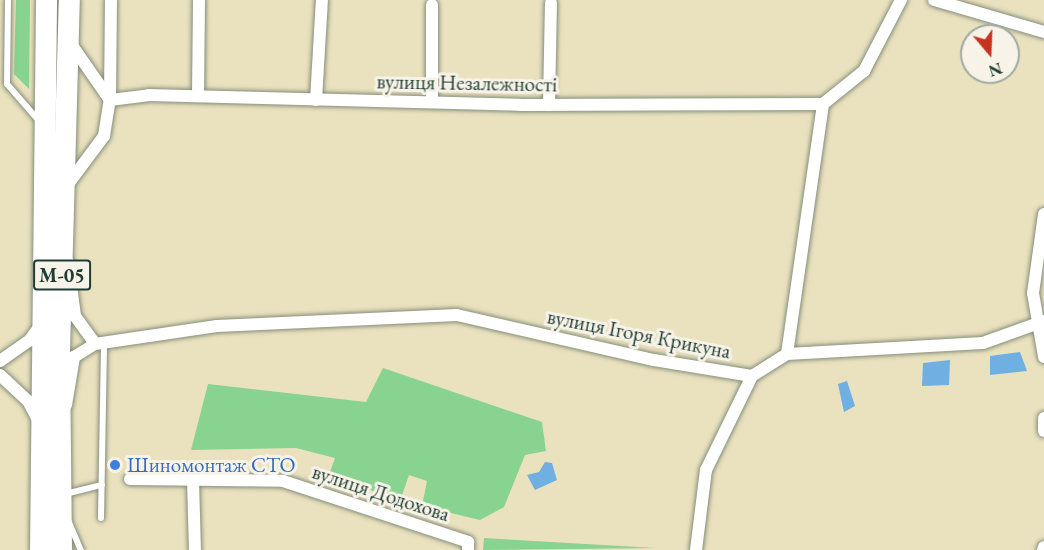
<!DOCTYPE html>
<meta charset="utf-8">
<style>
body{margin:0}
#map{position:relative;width:1044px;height:550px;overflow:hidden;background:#eae1bf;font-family:"EB Garamond",serif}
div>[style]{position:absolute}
.green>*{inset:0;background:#88d38f}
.water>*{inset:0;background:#6fafe2}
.roads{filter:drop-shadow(0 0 2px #848f7a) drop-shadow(0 0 2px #848f7a)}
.lane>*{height:6px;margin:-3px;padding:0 3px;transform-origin:3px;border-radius:3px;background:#fff}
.street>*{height:12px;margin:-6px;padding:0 6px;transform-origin:6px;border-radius:6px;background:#fff}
.highway>*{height:21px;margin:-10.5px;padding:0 10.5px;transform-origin:10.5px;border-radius:10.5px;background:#fff}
.dots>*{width:16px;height:16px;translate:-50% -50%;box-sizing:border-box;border:3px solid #f7f3e8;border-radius:50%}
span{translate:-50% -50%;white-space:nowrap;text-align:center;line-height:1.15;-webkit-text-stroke:6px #f7f3e8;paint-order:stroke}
.shield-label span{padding:2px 4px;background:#f7f3e8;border:2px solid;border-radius:4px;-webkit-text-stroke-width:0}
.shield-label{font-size:20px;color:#1f3d34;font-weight:700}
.street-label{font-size:21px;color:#1f3d34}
.shop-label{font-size:21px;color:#366cbe}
.left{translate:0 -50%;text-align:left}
.north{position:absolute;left:960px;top:24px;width:60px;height:60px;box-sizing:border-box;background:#f7f3e8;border:2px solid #a1aaa0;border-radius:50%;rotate:161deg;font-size:16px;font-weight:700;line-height:24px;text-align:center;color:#1f3d34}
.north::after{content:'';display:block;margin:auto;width:21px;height:27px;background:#c8321e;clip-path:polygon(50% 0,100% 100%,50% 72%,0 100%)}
</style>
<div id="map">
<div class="green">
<i style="clip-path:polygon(16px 0,30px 0,29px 89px,14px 74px)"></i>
<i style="clip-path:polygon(383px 368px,542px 422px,546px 451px,525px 455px,504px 507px,480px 520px,422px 506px,427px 481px,409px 475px,400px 501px,329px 475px,335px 458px,296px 448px,191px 450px,208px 384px,366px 402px)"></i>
<i style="clip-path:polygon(484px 538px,655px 548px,483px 550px)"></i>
</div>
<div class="water">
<i style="clip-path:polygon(1020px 352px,1027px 371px,990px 375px,990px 356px)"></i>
<i style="clip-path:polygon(950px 360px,949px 385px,922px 386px,923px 363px)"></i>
<i style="clip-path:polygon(847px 381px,855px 406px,844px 412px,838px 384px)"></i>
<i style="clip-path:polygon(545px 462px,552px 463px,557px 480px,535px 490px,527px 475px,539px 472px)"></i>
</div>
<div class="roads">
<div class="lane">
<i style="left:8px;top:0;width:84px;rotate:90.7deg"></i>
<i style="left:7px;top:84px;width:50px;rotate:49deg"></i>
<i style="left:65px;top:494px;width:38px;rotate:-14deg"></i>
<i style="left:101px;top:518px;width:175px;rotate:-89deg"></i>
<i style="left:68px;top:520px;width:33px;rotate:67deg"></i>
</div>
<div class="street">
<i style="left:111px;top:0;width:100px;rotate:90.6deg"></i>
<i style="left:110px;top:100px;width:38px;rotate:-7deg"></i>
<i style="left:148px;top:95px;width:372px;rotate:1.5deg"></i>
<i style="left:520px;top:105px;width:303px;rotate:-0.2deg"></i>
<i style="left:934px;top:0;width:115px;rotate:16.2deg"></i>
<i style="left:432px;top:5px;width:97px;rotate:90deg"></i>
<i style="left:198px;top:96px;width:96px;rotate:-89.4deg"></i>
<i style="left:316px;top:100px;width:100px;rotate:-86.6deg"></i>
<i style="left:549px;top:105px;width:102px;rotate:-88.9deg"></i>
<i style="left:66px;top:187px;width:64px;rotate:-53.3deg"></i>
<i style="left:104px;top:136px;width:36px;rotate:-81deg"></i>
<i style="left:110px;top:100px;width:72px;rotate:-124.8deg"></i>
<i style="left:1044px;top:214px;width:80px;rotate:97.9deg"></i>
<i style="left:1033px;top:293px;width:65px;rotate:80.2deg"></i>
<i style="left:68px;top:262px;width:54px;rotate:82.6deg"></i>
<i style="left:75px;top:316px;width:34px;rotate:54deg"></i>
<i style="left:787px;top:354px;width:196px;rotate:-3.2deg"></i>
<i style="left:983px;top:343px;width:65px;rotate:-19.8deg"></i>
<i style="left:0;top:361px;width:35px;rotate:-35deg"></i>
<i style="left:29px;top:341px;width:22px;rotate:-54deg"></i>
<i style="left:0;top:375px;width:38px;rotate:43deg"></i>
<i style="left:28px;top:401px;width:24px;rotate:62deg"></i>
<i style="left:66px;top:405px;width:49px;rotate:-80.5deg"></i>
<i style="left:74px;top:357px;width:25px;rotate:-32deg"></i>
<i style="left:95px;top:344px;width:123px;rotate:-8.4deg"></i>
<i style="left:217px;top:326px;width:240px;rotate:-2.6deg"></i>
<i style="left:457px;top:315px;width:202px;rotate:12.9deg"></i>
<i style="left:654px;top:360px;width:99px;rotate:9.3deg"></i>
<i style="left:752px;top:376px;width:41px;rotate:-32.2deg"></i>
<i style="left:787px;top:354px;width:253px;rotate:-81.8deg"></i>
<i style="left:823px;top:104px;width:53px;rotate:-38.8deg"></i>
<i style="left:864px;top:71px;width:80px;rotate:-62.5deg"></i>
<i style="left:1044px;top:418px;width:13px;rotate:90deg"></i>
<i style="left:130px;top:479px;width:153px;rotate:0.7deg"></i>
<i style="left:283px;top:481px;width:195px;rotate:18.2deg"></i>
<i style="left:468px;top:542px;width:8px;rotate:90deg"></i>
<i style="left:193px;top:480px;width:70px;rotate:88.4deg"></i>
<i style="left:696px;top:550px;width:81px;rotate:-82.9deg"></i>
<i style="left:706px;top:470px;width:105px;rotate:-63.9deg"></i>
<i style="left:1043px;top:550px;width:3px;rotate:-72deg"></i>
</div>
<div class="highway">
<i style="left:40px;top:550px;width:550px;rotate:-89.37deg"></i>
<i style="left:61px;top:550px;width:199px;rotate:-90.6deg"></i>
<i style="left:59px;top:351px;width:351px;rotate:-88.4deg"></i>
</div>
</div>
<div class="dots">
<i style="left:115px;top:465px;background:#3f7fe0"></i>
</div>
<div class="shield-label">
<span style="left:62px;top:275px">М-05</span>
</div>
<div class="street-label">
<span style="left:467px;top:83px;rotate:1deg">вулиця Незалежності</span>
<span style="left:639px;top:334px;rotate:11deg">вулиця Ігоря Крикуна</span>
<span style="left:381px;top:493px;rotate:18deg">вулиця Додохова</span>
</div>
<div class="shop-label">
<span class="left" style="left:127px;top:465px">Шиномонтаж СТО</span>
</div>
<div class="north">N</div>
</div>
